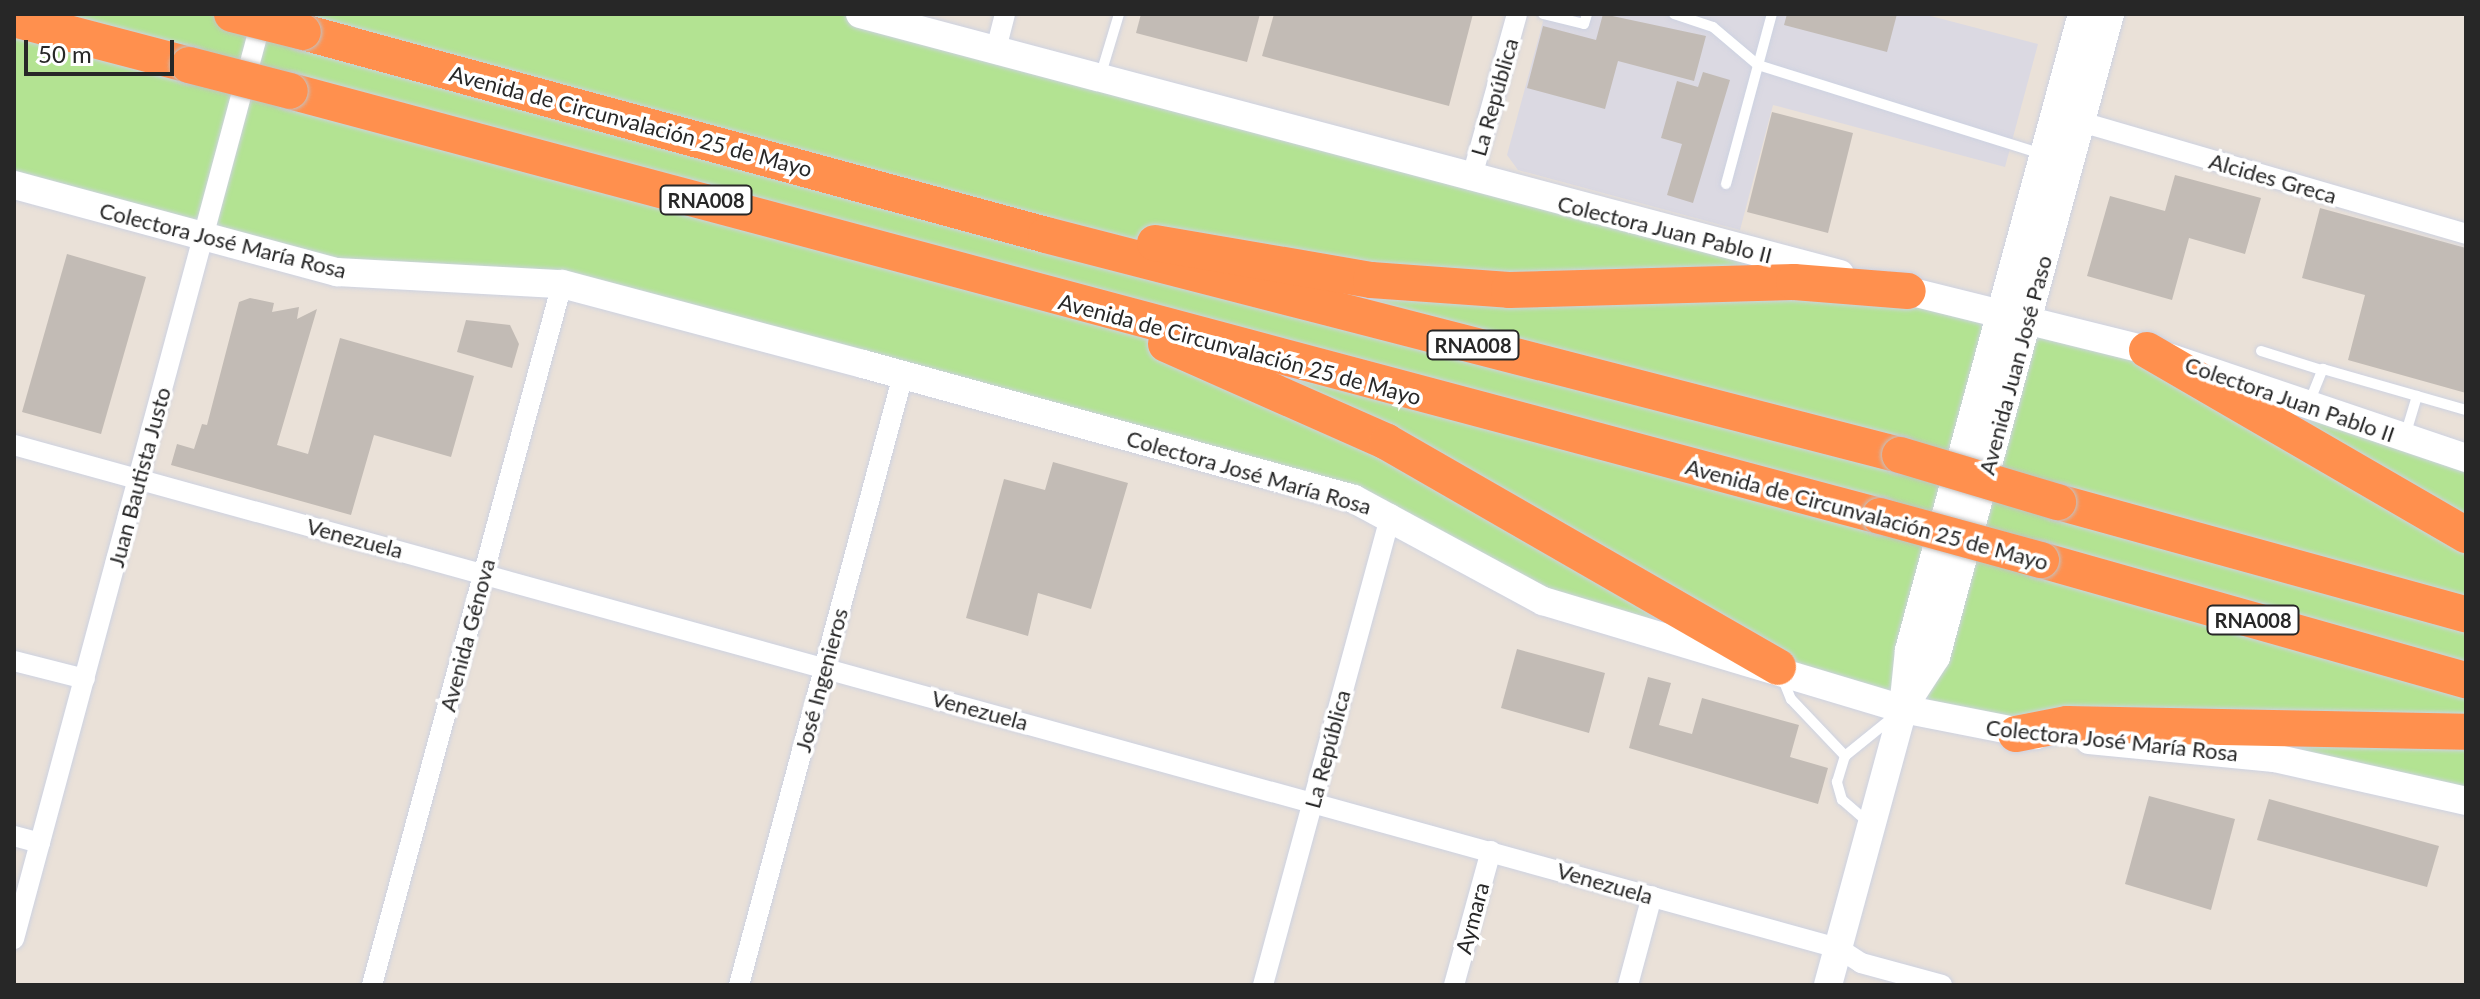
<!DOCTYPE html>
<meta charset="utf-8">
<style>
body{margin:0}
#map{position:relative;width:2480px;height:999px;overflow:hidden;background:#eae1d8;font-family:Lato,sans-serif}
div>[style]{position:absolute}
.industrial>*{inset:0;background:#dbd9e2}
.green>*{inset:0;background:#b3e392}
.building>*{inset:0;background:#c2bbb5}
.roads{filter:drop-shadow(0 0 2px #cdd2e1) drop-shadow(0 0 2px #cdd2e1)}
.lane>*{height:10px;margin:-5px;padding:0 5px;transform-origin:5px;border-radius:5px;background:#fff}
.street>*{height:20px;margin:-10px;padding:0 10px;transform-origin:10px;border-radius:10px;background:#fff}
.secondary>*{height:28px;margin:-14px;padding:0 14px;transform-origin:14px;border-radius:14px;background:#fff}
.highway>*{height:36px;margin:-18px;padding:0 18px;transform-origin:18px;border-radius:18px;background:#ff904e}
.bridges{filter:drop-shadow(0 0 2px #c3c3c3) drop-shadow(0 0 2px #c3c3c3)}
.highway-bridge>*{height:36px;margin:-18px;padding:0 18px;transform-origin:18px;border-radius:18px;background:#ff904e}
span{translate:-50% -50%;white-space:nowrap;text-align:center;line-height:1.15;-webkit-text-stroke:7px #fff;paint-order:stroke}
.shield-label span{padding:2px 6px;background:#fff;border:2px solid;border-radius:6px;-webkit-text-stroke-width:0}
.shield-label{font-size:20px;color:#272727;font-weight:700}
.street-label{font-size:22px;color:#272727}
.frame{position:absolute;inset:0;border:16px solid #272727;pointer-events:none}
.scale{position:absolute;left:24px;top:40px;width:150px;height:36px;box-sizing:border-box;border:4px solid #272727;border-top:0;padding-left:10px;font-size:24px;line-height:28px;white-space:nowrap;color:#272727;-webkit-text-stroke:6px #fff;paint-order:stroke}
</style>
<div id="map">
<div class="industrial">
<i style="clip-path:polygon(1545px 14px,1923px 14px,2038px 44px,2005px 167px,1773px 105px,1740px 230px,1518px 170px,1507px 155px)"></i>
</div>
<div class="green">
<i style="clip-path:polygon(14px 14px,860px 14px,1908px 291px,2466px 458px,2466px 801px,2322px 766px,2016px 734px,1543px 601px,1391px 514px,562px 284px,389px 276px,14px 185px)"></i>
</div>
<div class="building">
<i style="clip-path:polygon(1141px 14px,1260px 14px,1247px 62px,1136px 33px)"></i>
<i style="clip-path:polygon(1274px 14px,1473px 14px,1449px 106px,1262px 56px)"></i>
<i style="clip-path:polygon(1603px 14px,1706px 36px,1694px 81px,1618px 61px,1605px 109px,1527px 88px,1543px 26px,1596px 40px)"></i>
<i style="clip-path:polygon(1787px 14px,1897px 14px,1887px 52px,1784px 25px)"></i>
<i style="clip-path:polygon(1703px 72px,1730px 80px,1693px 203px,1667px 195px,1682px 144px,1661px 138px,1677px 81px,1698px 87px)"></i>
<i style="clip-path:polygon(1772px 112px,1853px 133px,1828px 233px,1747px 212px)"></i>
<i style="clip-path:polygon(2175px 175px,2261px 198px,2245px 254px,2189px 238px,2172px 300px,2087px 276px,2110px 196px,2165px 211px)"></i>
<i style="clip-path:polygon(2320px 208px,2466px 248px,2466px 393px,2348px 360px,2365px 295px,2302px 278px)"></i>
<i style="clip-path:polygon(67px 254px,146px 277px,101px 434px,22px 412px)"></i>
<i style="clip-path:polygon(250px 298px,274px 303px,272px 312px,299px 307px,297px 319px,317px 309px,277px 445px,308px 454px,340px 338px,474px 376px,451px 457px,374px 435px,351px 515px,171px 465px,177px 444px,194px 449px,202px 424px,207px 425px,239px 302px)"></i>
<i style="clip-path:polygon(466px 320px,510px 325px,519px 344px,512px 368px,457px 352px)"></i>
<i style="clip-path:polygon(1053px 462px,1128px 483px,1091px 609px,1038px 593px,1028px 636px,966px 618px,1004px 479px,1045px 490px)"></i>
<i style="clip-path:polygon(1517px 649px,1605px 673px,1589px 733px,1501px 708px)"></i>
<i style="clip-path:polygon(1648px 677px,1671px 683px,1659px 725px,1692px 734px,1702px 698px,1799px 725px,1790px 757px,1828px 768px,1818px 804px,1629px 748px)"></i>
<i style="clip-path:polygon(2149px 796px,2235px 819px,2211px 910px,2125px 884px)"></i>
<i style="clip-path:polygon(2269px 799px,2439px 846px,2427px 887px,2257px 840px)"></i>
</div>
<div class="roads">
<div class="lane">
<i style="left:1543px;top:14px;width:42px;rotate:13.7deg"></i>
<i style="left:1584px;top:24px;width:10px;rotate:-73deg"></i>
<i style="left:1674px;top:14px;width:41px;rotate:18.4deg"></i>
<i style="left:1713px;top:27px;width:59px;rotate:40.2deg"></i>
<i style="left:1758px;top:65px;width:298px;rotate:17.4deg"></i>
<i style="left:1100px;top:77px;width:66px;rotate:-73.2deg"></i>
<i style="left:1726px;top:184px;width:176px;rotate:-74.9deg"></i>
<i style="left:2261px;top:351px;width:60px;rotate:17.5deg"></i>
<i style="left:2309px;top:403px;width:37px;rotate:-68deg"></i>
<i style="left:2323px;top:369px;width:149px;rotate:16deg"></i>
<i style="left:2405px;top:436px;width:42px;rotate:-73.3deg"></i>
<i style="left:1782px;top:677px;width:24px;rotate:68deg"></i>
<i style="left:1791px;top:699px;width:79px;rotate:46.5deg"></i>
<i style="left:1870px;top:824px;width:37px;rotate:-139deg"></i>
<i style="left:1842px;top:800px;width:19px;rotate:-106deg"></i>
<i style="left:1837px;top:782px;width:27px;rotate:-73deg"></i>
<i style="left:1845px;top:756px;width:60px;rotate:-39deg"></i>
</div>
<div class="street">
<i style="left:995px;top:53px;width:40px;rotate:-75.6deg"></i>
<i style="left:2081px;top:122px;width:401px;rotate:16.2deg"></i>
<i style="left:1471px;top:180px;width:172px;rotate:-74.5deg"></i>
<i style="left:14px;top:445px;width:1892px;rotate:15.42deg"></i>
<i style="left:1838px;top:948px;width:27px;rotate:33deg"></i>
<i style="left:1861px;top:963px;width:84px;rotate:15.2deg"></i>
<i style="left:14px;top:661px;width:73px;rotate:14.2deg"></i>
<i style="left:14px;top:836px;width:27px;rotate:15deg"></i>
<i style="left:14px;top:939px;width:958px;rotate:-74.93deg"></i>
<i style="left:372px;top:985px;width:726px;rotate:-74.83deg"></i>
<i style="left:739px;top:985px;width:632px;rotate:-74.95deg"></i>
<i style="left:1263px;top:985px;width:488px;rotate:-74.8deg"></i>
<i style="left:1454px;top:985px;width:139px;rotate:-74.6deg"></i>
<i style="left:1628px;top:985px;width:92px;rotate:-74.9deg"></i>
</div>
<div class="secondary">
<i style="left:860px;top:14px;width:1014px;rotate:14.86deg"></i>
<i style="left:14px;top:185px;width:335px;rotate:15.1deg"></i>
<i style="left:337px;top:272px;width:225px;rotate:3.1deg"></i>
<i style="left:562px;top:284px;width:311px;rotate:14.9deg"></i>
<i style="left:863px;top:364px;width:509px;rotate:15.37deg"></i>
<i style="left:1354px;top:499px;width:215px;rotate:28.4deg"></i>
<i style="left:1543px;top:601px;width:376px;rotate:16.7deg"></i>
<i style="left:1903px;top:709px;width:136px;rotate:11.1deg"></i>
<i style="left:1888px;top:286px;width:267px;rotate:13.9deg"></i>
<i style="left:2147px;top:350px;width:337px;rotate:18.7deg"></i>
<i style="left:1905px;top:705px;width:57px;rotate:-57.1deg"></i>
<i style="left:1936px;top:657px;width:666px;rotate:-74.86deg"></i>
<i style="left:2089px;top:740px;width:186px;rotate:5.6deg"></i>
<i style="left:2274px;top:758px;width:197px;rotate:12.6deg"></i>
<i style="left:1828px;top:985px;width:286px;rotate:-74.8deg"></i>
<i style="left:1903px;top:709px;width:59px;rotate:-84.2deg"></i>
<i style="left:1909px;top:650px;width:659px;rotate:-74.78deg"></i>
</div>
<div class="highway">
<i style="left:14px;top:19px;width:181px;rotate:14.7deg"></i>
<i style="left:303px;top:32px;width:770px;rotate:15.28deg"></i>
<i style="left:1046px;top:235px;width:882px;rotate:14.45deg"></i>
<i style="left:290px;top:91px;width:1646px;rotate:14.97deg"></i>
<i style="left:1155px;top:243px;width:219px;rotate:9.7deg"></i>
<i style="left:1371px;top:280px;width:138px;rotate:4.1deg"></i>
<i style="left:1509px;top:290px;width:285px;rotate:-1.6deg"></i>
<i style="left:1794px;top:282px;width:114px;rotate:4.5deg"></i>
<i style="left:1166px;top:344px;width:242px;rotate:23.9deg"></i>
<i style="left:1387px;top:442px;width:451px;rotate:29.9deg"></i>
<i style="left:2147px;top:350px;width:369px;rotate:30.1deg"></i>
<i style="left:2058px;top:502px;width:423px;rotate:15.4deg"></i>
<i style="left:2041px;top:560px;width:442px;rotate:15.8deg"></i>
<i style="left:2016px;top:734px;width:52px;rotate:-11.1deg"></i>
<i style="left:2067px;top:724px;width:399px;rotate:1.1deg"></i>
</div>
</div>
<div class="bridges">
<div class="highway-bridge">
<i style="left:232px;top:14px;width:73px;rotate:14.2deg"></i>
<i style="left:189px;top:65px;width:104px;rotate:14.4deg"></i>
<i style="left:1900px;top:455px;width:165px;rotate:16.6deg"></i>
<i style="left:1880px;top:516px;width:167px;rotate:15.3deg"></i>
</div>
</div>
<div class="shield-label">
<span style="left:706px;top:200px">RNA008</span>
<span style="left:1473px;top:345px">RNA008</span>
<span style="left:2253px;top:620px">RNA008</span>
</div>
<div class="street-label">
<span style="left:1494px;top:97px;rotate:-74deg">La República</span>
<span style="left:631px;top:121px;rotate:15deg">Avenida de Circunvalación 25 de Mayo</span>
<span style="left:2273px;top:178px;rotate:16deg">Alcides Greca</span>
<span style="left:1665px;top:229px;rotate:14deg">Colectora Juan Pablo II</span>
<span style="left:223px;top:240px;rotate:14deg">Colectora José María Rosa</span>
<span style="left:1240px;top:349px;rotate:15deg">Avenida de Circunvalación 25 de Mayo</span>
<span style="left:2015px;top:365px;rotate:-75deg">Avenida Juan José Paso</span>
<span style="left:2290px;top:399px;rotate:19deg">Colectora Juan Pablo II</span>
<span style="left:1249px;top:472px;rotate:16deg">Colectora José María Rosa</span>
<span style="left:139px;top:477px;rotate:-75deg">Juan Bautista Justo</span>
<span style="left:1867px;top:514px;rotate:15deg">Avenida de Circunvalación 25 de Mayo</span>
<span style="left:355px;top:538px;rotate:15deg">Venezuela</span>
<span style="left:467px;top:635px;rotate:-75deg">Avenida Génova</span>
<span style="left:821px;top:680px;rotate:-75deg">José Ingenieros</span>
<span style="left:980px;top:710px;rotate:15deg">Venezuela</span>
<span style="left:2112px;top:740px;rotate:6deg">Colectora José María Rosa</span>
<span style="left:1327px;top:749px;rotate:-75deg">La República</span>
<span style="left:1605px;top:883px;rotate:16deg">Venezuela</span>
<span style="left:1472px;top:918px;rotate:-75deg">Aymara</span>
</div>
<div class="frame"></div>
<div class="scale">50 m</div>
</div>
